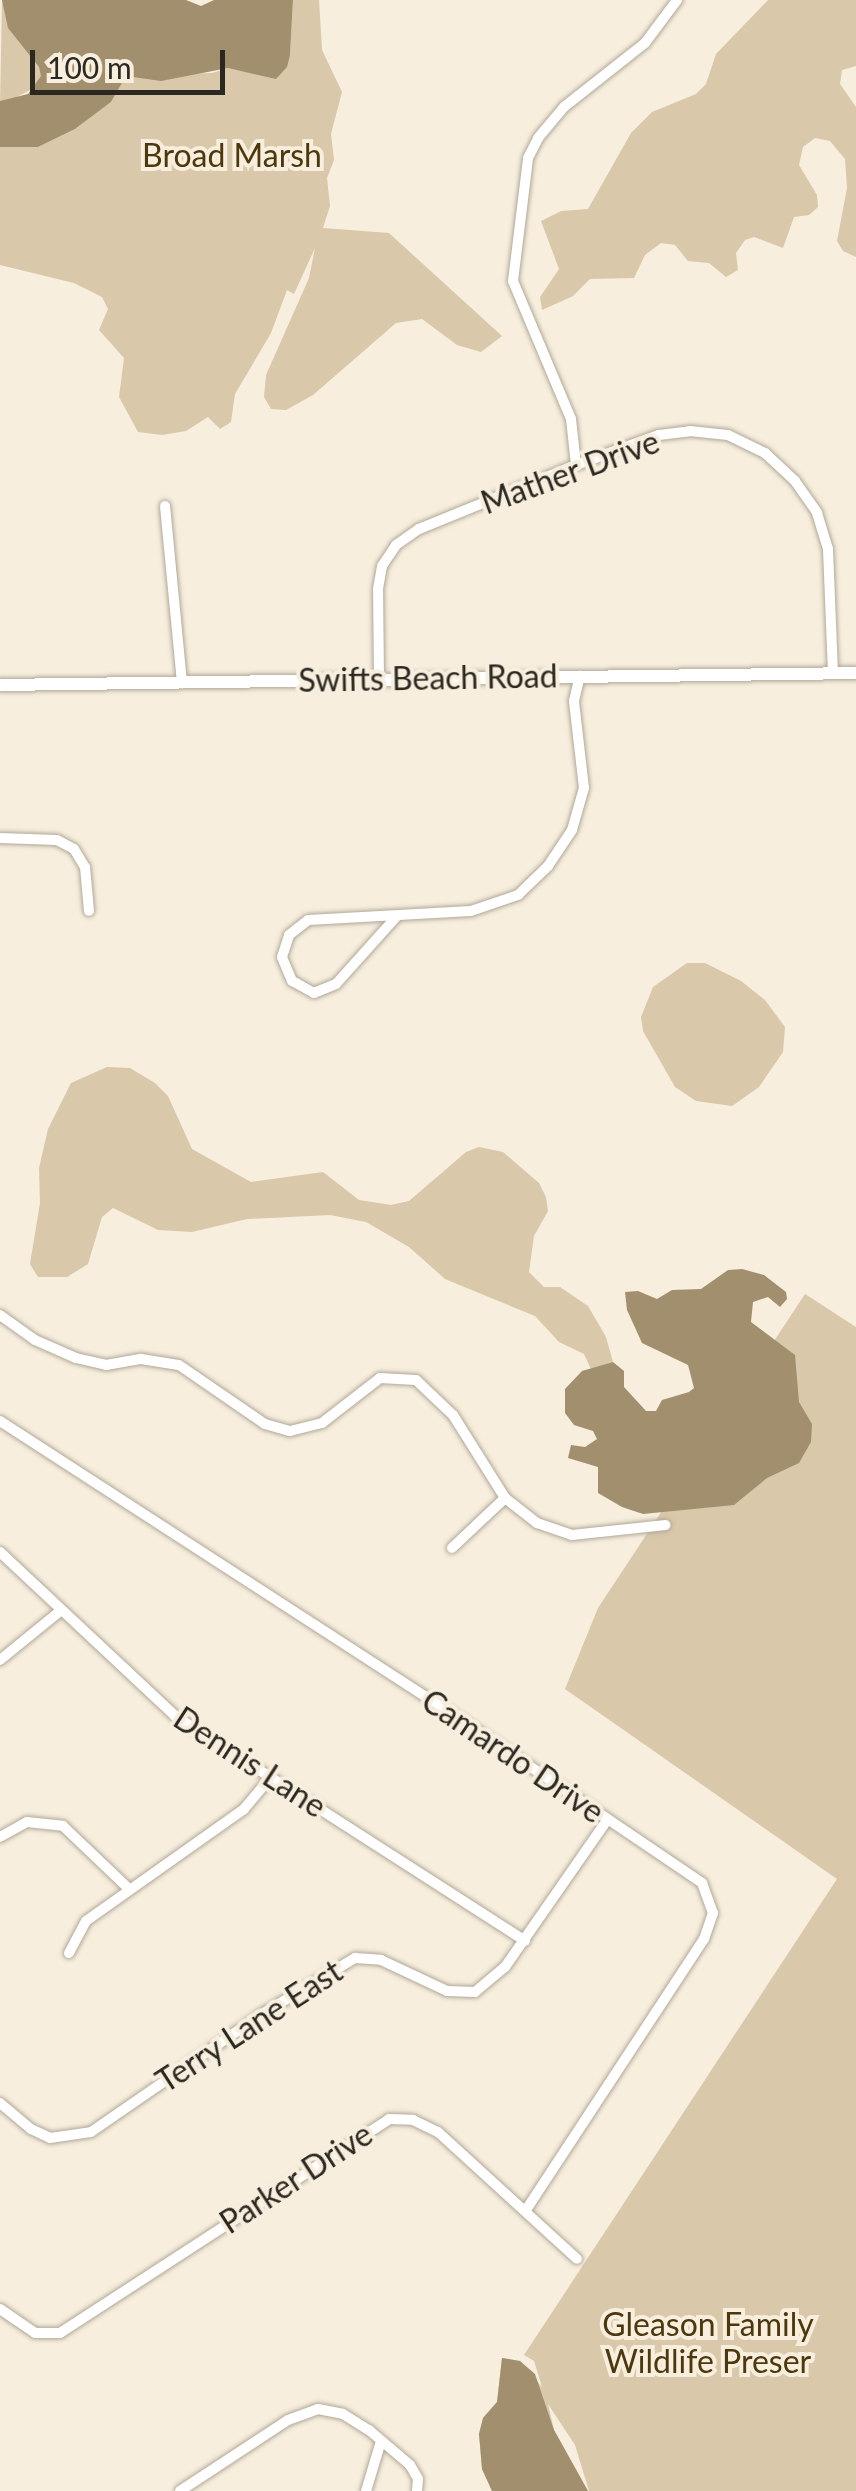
<!DOCTYPE html>
<style>
body{margin:0}
#map{position:relative;width:856px;height:2491px;overflow:hidden;background:#f7eedd;font-family:Lato,sans-serif}
div>[style]{position:absolute}
.green>*{inset:0;background:#d9c8aa}
.water>*{inset:0;background:#a18f6e}
.roads{filter:drop-shadow(0 0 2px #b1a898) drop-shadow(0 0 2px #b1a898)}
.minor>*{height:10px;margin:-5px;padding:0 5px;transform-origin:5px;border-radius:5px;background:#fff}
.tertiary>*{height:12px;margin:-6px;padding:0 6px;transform-origin:6px;border-radius:6px;background:#fff}
span{translate:-50% -50%;white-space:nowrap;text-align:center;line-height:1.15;-webkit-text-stroke:8px #f7eedd;paint-order:stroke}
.park-label{font-size:32px;color:#4d380d}
.street-label{font-size:32px;color:#2b2721}
.scale{position:absolute;left:30px;top:50px;width:195px;height:45px;box-sizing:border-box;border:5px solid #2b2721;border-top:0;padding-left:12px;font-size:30px;line-height:35px;white-space:nowrap;color:#2b2721;-webkit-text-stroke:8px #f7eedd;paint-order:stroke}
</style>
<div id="map">
<div class="green">
<i style="clip-path:polygon(2px 0,43px 66px,43px 83px,0 106px)"></i>
<i style="clip-path:polygon(293px 0,319px 0,322px 50px,342px 92px,331px 134px,334px 160px,327px 178px,330px 206px,323px 228px,389px 233px,502px 336px,481px 352px,457px 345px,422px 319px,396px 323px,313px 395px,286px 410px,271px 409px,264px 397px,266px 375px,309px 278px,315px 248px,294px 294px,287px 290px,271px 333px,235px 394px,231px 422px,220px 429px,208px 417px,186px 431px,162px 435px,138px 432px,119px 397px,124px 358px,99px 330px,108px 309px,102px 297px,74px 283px,0 265px,0 147px,38px 147px,75px 129px,111px 102px,126px 76px,212px 73px,228px 68px,255px 73px,290px 55px)"></i>
<i style="clip-path:polygon(768px 0,856px 0,856px 66px,842px 70px,840px 84px,856px 107px,856px 257px,843px 251px,837px 241px,847px 188px,845px 159px,830px 141px,815px 138px,803px 147px,799px 165px,817px 195px,818px 207px,809px 215px,794px 217px,783px 248px,754px 237px,745px 240px,736px 253px,738px 270px,726px 277px,709px 263px,688px 261px,675px 245px,661px 243px,645px 255px,634px 278px,590px 279px,573px 296px,542px 310px,540px 297px,559px 269px,541px 221px,561px 211px,588px 209px,631px 133px,652px 112px,696px 94px,706px 84px,716px 54px)"></i>
<i style="clip-path:polygon(687px 963px,705px 963px,741px 981px,765px 1000px,785px 1027px,783px 1052px,772px 1068px,759px 1087px,732px 1106px,696px 1101px,675px 1087px,643px 1031px,641px 1017px,653px 987px)"></i>
<i style="clip-path:polygon(107px 1067px,130px 1068px,155px 1083px,168px 1096px,192px 1149px,251px 1182px,323px 1172px,359px 1200px,391px 1205px,409px 1201px,466px 1152px,479px 1147px,503px 1152px,539px 1183px,546px 1197px,548px 1211px,534px 1236px,529px 1272px,544px 1287px,560px 1287px,588px 1306px,606px 1337px,613px 1362px,591px 1369px,584px 1354px,559px 1342px,535px 1316px,445px 1279px,409px 1247px,366px 1222px,330px 1215px,247px 1219px,192px 1232px,158px 1230px,113px 1208px,102px 1217px,88px 1264px,67px 1277px,38px 1277px,30px 1264px,40px 1203px,39px 1168px,48px 1129px,71px 1083px)"></i>
<i style="clip-path:polygon(805px 1294px,856px 1327px,856px 2491px,589px 2491px,575px 2445px,548px 2404px,554px 2430px,588px 2491px,492px 2491px,482px 2469px,479px 2434px,483px 2418px,497px 2402px,502px 2358px,520px 2361px,542px 2387px,534px 2361px,524px 2355px,837px 1879px,565px 1689px,598px 1608px)"></i>
</div>
<div class="water">
<i style="clip-path:polygon(2px 0,186px 0,201px 6px,214px 0,293px 0,290px 55px,287px 67px,276px 79px,228px 68px,161px 81px,126px 76px,111px 102px,75px 129px,38px 147px,0 147px,0 101px,28px 94px,41px 76px,39px 67px,8px 28px)"></i>
<i style="clip-path:polygon(742px 1269px,764px 1275px,786px 1292px,787px 1299px,780px 1307px,768px 1297px,753px 1302px,751px 1322px,795px 1355px,799px 1402px,812px 1424px,811px 1442px,799px 1463px,767px 1478px,734px 1505px,643px 1514px,622px 1507px,598px 1493px,598px 1467px,568px 1458px,571px 1445px,585px 1447px,597px 1439px,593px 1431px,574px 1425px,565px 1413px,565px 1389px,582px 1371px,613px 1362px,624px 1371px,624px 1387px,646px 1411px,656px 1411px,662px 1400px,689px 1392px,694px 1388px,688px 1365px,642px 1343px,627px 1310px,625px 1292px,638px 1291px,657px 1299px,672px 1290px,701px 1289px,728px 1270px)"></i>
<i style="clip-path:polygon(502px 2358px,520px 2361px,535px 2374px,554px 2430px,588px 2491px,492px 2491px,482px 2469px,479px 2434px,483px 2418px,497px 2402px)"></i>
</div>
<div class="roads">
<div class="minor">
<i style="left:576px;top:465px;width:46px;rotate:-96.2deg"></i>
<i style="left:571px;top:419px;width:150px;rotate:-112.8deg"></i>
<i style="left:513px;top:281px;width:124px;rotate:-83deg"></i>
<i style="left:528px;top:158px;width:22px;rotate:-63deg"></i>
<i style="left:538px;top:138px;width:40px;rotate:-50deg"></i>
<i style="left:564px;top:107px;width:103px;rotate:-38.3deg"></i>
<i style="left:645px;top:43px;width:54px;rotate:-53.3deg"></i>
<i style="left:165px;top:506px;width:178px;rotate:84.5deg"></i>
<i style="left:379px;top:679px;width:90px;rotate:-90.6deg"></i>
<i style="left:378px;top:589px;width:23px;rotate:-80deg"></i>
<i style="left:382px;top:566px;width:25px;rotate:-56deg"></i>
<i style="left:396px;top:545px;width:28px;rotate:-35deg"></i>
<i style="left:419px;top:529px;width:170px;rotate:-22.2deg"></i>
<i style="left:576px;top:465px;width:88px;rotate:-19.9deg"></i>
<i style="left:659px;top:435px;width:31px;rotate:-7deg"></i>
<i style="left:690px;top:431px;width:38px;rotate:6deg"></i>
<i style="left:728px;top:435px;width:41px;rotate:25.9deg"></i>
<i style="left:765px;top:453px;width:41px;rotate:43deg"></i>
<i style="left:795px;top:481px;width:39px;rotate:55deg"></i>
<i style="left:817px;top:513px;width:38px;rotate:73deg"></i>
<i style="left:828px;top:549px;width:124px;rotate:87.7deg"></i>
<i style="left:0;top:838px;width:57px;rotate:2deg"></i>
<i style="left:57px;top:840px;width:19px;rotate:28deg"></i>
<i style="left:74px;top:849px;width:21px;rotate:59deg"></i>
<i style="left:85px;top:867px;width:44px;rotate:84.8deg"></i>
<i style="left:397px;top:916px;width:91px;rotate:131.9deg"></i>
<i style="left:336px;top:984px;width:24px;rotate:158deg"></i>
<i style="left:314px;top:993px;width:25px;rotate:-151deg"></i>
<i style="left:292px;top:981px;width:26px;rotate:-113deg"></i>
<i style="left:282px;top:957px;width:23px;rotate:-72deg"></i>
<i style="left:289px;top:935px;width:24px;rotate:-38deg"></i>
<i style="left:308px;top:920px;width:163px;rotate:-3.2deg"></i>
<i style="left:471px;top:911px;width:50px;rotate:-18.8deg"></i>
<i style="left:518px;top:895px;width:42px;rotate:-44deg"></i>
<i style="left:548px;top:866px;width:43px;rotate:-56.3deg"></i>
<i style="left:572px;top:830px;width:44px;rotate:-74.1deg"></i>
<i style="left:584px;top:788px;width:88px;rotate:-96.6deg"></i>
<i style="left:574px;top:701px;width:26px;rotate:-77deg"></i>
<i style="left:0;top:1315px;width:43px;rotate:35.5deg"></i>
<i style="left:35px;top:1340px;width:45px;rotate:23.7deg"></i>
<i style="left:76px;top:1358px;width:31px;rotate:13deg"></i>
<i style="left:106px;top:1365px;width:36px;rotate:-10deg"></i>
<i style="left:141px;top:1359px;width:38px;rotate:9deg"></i>
<i style="left:179px;top:1365px;width:104px;rotate:34.5deg"></i>
<i style="left:265px;top:1424px;width:26px;rotate:16deg"></i>
<i style="left:290px;top:1431px;width:33px;rotate:-14deg"></i>
<i style="left:322px;top:1423px;width:73px;rotate:-37.8deg"></i>
<i style="left:380px;top:1378px;width:36px;rotate:3deg"></i>
<i style="left:416px;top:1380px;width:51px;rotate:43.4deg"></i>
<i style="left:453px;top:1415px;width:98px;rotate:57.9deg"></i>
<i style="left:505px;top:1498px;width:41px;rotate:38deg"></i>
<i style="left:537px;top:1523px;width:37px;rotate:19deg"></i>
<i style="left:572px;top:1535px;width:94px;rotate:-6.1deg"></i>
<i style="left:0;top:1421px;width:541px;rotate:32.93deg"></i>
<i style="left:454px;top:1715px;width:300px;rotate:34.1deg"></i>
<i style="left:702px;top:1883px;width:32px;rotate:70deg"></i>
<i style="left:713px;top:1913px;width:28px;rotate:109deg"></i>
<i style="left:704px;top:1939px;width:324px;rotate:123.3deg"></i>
<i style="left:452px;top:1548px;width:73px;rotate:-43.3deg"></i>
<i style="left:0;top:1552px;width:240px;rotate:43.1deg"></i>
<i style="left:175px;top:1716px;width:416px;rotate:32.7deg"></i>
<i style="left:0;top:1660px;width:77px;rotate:-39.2deg"></i>
<i style="left:0;top:1837px;width:31px;rotate:-29deg"></i>
<i style="left:27px;top:1822px;width:36px;rotate:6deg"></i>
<i style="left:63px;top:1826px;width:90px;rotate:43.6deg"></i>
<i style="left:69px;top:1953px;width:36px;rotate:-62deg"></i>
<i style="left:86px;top:1921px;width:194px;rotate:-35.3deg"></i>
<i style="left:244px;top:1809px;width:42px;rotate:-49.8deg"></i>
<i style="left:0;top:2103px;width:40px;rotate:40deg"></i>
<i style="left:31px;top:2129px;width:21px;rotate:25deg"></i>
<i style="left:50px;top:2138px;width:41px;rotate:-8.3deg"></i>
<i style="left:91px;top:2132px;width:208px;rotate:-34.6deg"></i>
<i style="left:262px;top:2014px;width:109px;rotate:-31.1deg"></i>
<i style="left:355px;top:1958px;width:26px;rotate:4deg"></i>
<i style="left:381px;top:1960px;width:73px;rotate:25.2deg"></i>
<i style="left:447px;top:1991px;width:28px;rotate:2deg"></i>
<i style="left:475px;top:1992px;width:39px;rotate:-40deg"></i>
<i style="left:505px;top:1967px;width:180px;rotate:-55.2deg"></i>
<i style="left:0;top:2309px;width:42px;rotate:34.4deg"></i>
<i style="left:35px;top:2333px;width:25px"></i>
<i style="left:60px;top:2333px;width:392px;rotate:-33deg"></i>
<i style="left:389px;top:2119px;width:24px;rotate:2deg"></i>
<i style="left:413px;top:2120px;width:28px;rotate:26deg"></i>
<i style="left:438px;top:2132px;width:188px;rotate:42.4deg"></i>
<i style="left:180px;top:2491px;width:129px;rotate:-33.3deg"></i>
<i style="left:288px;top:2420px;width:32px;rotate:-20deg"></i>
<i style="left:318px;top:2409px;width:25px;rotate:11deg"></i>
<i style="left:343px;top:2414px;width:31px;rotate:32deg"></i>
<i style="left:369px;top:2430px;width:54px;rotate:40.5deg"></i>
<i style="left:410px;top:2465px;width:16px;rotate:60deg"></i>
<i style="left:418px;top:2479px;width:12px;rotate:95deg"></i>
<i style="left:366px;top:2491px;width:52px;rotate:-73.3deg"></i>
</div>
<div class="tertiary">
<i style="left:0;top:685px;width:856px;rotate:-0.8deg"></i>
</div>
</div>
<div class="park-label">
<span style="left:232px;top:155px">Broad Marsh</span>
<span style="left:708px;top:2343px">Gleason Family<br>Wildlife Preser</span>
</div>
<div class="street-label">
<span style="left:570px;top:472px;rotate:-20deg">Mather Drive</span>
<span style="left:428px;top:678px;rotate:-1deg">Swifts Beach Road</span>
<span style="left:513px;top:1756px;rotate:34deg">Camardo Drive</span>
<span style="left:250px;top:1762px;rotate:33deg">Dennis Lane</span>
<span style="left:249px;top:2026px;rotate:-33deg">Terry Lane East</span>
<span style="left:296px;top:2178px;rotate:-33deg">Parker Drive</span>
</div>
<div class="scale">100 m</div>
</div>
